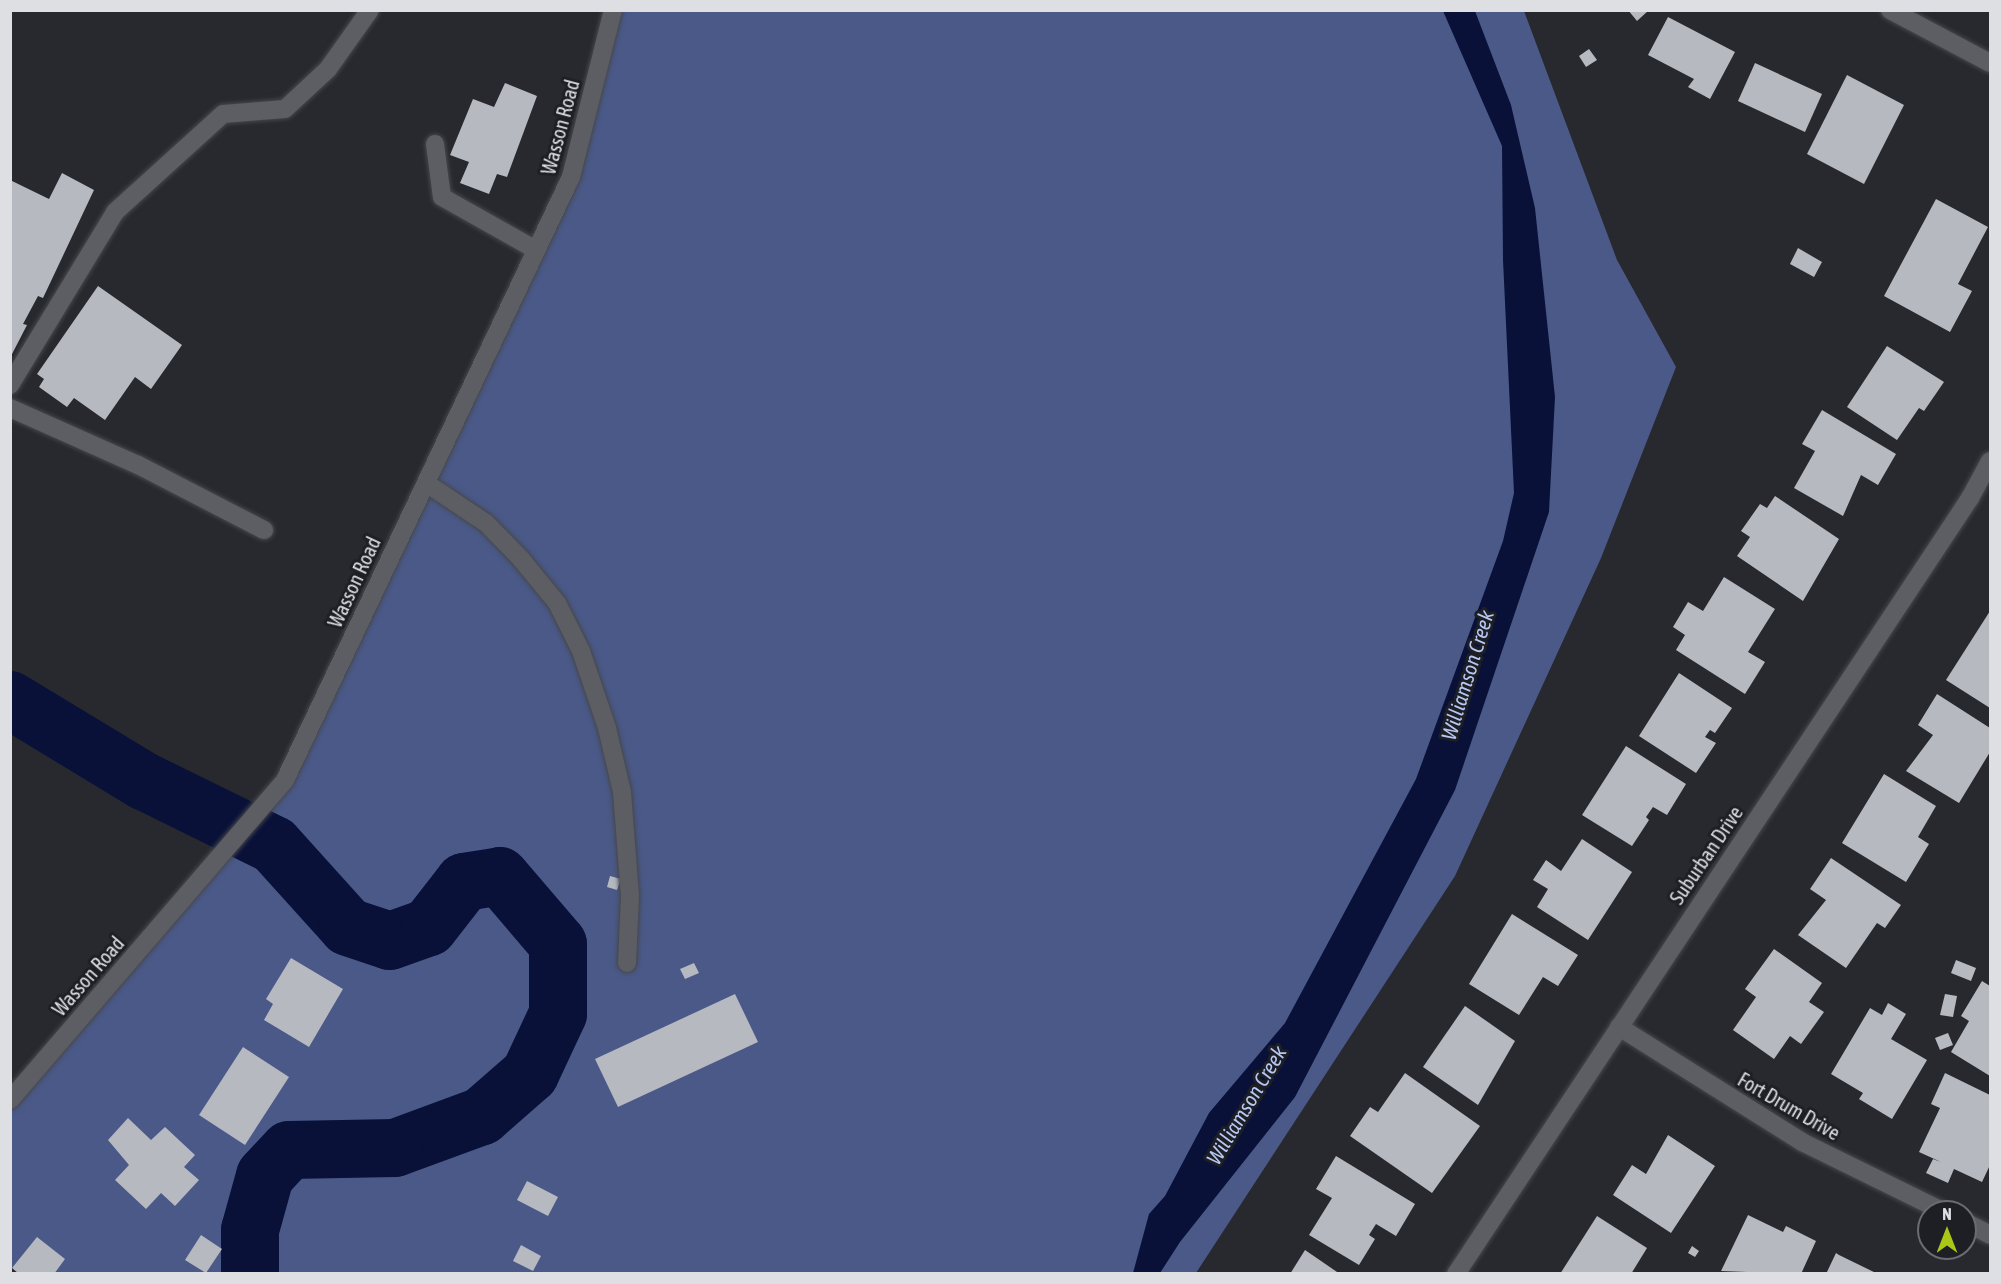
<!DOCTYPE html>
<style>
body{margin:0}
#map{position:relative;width:2001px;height:1284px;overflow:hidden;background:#27292e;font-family:"Asap Condensed",sans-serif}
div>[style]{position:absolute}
.forest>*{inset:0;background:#4a5988}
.water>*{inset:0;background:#091139}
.river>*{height:58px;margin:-29px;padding:0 29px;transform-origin:29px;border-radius:29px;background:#091139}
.building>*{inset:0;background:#b6b9c0}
.roads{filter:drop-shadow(0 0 2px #46474b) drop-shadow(0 0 2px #46474b)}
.service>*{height:18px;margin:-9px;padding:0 9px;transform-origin:9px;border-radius:9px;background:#5c5e64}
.minor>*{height:18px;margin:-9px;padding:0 9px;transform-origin:9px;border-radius:9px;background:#5c5e64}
span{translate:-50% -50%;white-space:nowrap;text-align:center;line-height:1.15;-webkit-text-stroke:6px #1d1f24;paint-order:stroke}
.street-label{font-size:20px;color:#dedfe2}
.water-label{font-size:21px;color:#b7c7f4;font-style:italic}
.frame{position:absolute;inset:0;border:12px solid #dedfe2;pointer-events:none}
.north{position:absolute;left:1917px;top:1200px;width:60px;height:60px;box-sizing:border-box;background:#1d1f24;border:2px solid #6a6c70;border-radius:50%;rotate:0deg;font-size:16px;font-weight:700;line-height:24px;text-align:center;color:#dedfe2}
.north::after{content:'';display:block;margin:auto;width:21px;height:27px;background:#aac717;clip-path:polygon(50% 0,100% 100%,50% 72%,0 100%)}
</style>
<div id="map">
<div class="forest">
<i style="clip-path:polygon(613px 11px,1524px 11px,1617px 260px,1676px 367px,1601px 558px,1455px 876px,1196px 1273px,21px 1274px,11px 1266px,11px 1100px,285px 780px,571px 177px)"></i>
</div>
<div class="water">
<i style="clip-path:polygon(1443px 11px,1475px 11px,1511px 105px,1535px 208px,1555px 397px,1549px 512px,1455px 790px,1295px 1097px,1180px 1242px,1160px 1273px,1133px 1273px,1149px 1214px,1165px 1196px,1209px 1113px,1285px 1023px,1416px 779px,1503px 541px,1514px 493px,1503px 260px,1502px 146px)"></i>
</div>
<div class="river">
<i style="left:10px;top:700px;width:157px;rotate:31.2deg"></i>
<i style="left:144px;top:781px;width:145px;rotate:26.2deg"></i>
<i style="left:274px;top:845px;width:110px;rotate:47.9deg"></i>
<i style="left:348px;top:927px;width:44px;rotate:18.4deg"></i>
<i style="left:390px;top:941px;width:41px;rotate:-19.7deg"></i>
<i style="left:429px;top:927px;width:57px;rotate:-52.1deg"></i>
<i style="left:464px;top:882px;width:36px;rotate:-9deg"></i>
<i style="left:500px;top:876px;width:89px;rotate:49.5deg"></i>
<i style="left:558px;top:944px;width:70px;rotate:90deg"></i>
<i style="left:558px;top:1014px;width:66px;rotate:115deg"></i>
<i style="left:530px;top:1074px;width:64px;rotate:138.8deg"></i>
<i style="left:482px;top:1116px;width:93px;rotate:159.8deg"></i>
<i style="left:395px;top:1148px;width:106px;rotate:178.9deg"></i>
<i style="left:289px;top:1150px;width:35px;rotate:133deg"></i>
<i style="left:265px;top:1176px;width:56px;rotate:105.5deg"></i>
<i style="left:250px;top:1230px;width:44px;rotate:90deg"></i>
</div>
<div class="building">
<i style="clip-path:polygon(1628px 10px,1649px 10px,1637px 21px)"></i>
<i style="clip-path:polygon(1668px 17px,1735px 52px,1710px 99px,1688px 87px,1694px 79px,1648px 55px)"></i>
<i style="clip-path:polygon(1589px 49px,1597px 60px,1586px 67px,1579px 56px)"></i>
<i style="clip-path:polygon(1755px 63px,1822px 94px,1805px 132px,1738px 101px)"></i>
<i style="clip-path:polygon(1847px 75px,1904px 105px,1864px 184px,1807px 154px)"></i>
<i style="clip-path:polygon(505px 83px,537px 96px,507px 177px,497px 174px,489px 194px,460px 183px,469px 162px,450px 155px,473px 99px,494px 107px)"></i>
<i style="clip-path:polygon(62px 173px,94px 190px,43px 298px,38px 296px,23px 324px,27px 325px,10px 358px,10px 180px,49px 199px)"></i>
<i style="clip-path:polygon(1936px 199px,1988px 227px,1958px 284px,1972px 291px,1950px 332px,1884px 296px)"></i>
<i style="clip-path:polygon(1798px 248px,1822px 262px,1814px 277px,1790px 264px)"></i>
<i style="clip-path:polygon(98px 286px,182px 345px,151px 389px,135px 377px,105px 420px,74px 398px,67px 407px,39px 387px,44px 379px,37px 374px)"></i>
<i style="clip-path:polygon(1887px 346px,1944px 382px,1924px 411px,1919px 408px,1897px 440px,1847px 407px)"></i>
<i style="clip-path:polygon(1822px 410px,1896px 454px,1878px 485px,1861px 475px,1843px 516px,1794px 488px,1815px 451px,1802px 444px)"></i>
<i style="clip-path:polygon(1775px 496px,1839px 539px,1803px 601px,1737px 556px,1750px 537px,1741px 531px,1760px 504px,1767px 508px)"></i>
<i style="clip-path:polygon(1724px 577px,1775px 609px,1748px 652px,1765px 662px,1745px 694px,1676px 650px,1685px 635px,1673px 627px,1688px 602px,1703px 611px)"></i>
<i style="clip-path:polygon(1990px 611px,1990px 708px,1946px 680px)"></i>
<i style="clip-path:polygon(1679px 673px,1732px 708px,1715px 733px,1710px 730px,1705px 737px,1716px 743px,1696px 773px,1639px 736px)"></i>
<i style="clip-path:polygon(1937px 694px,1990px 728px,1990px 752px,1959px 803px,1906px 771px,1933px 735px,1918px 725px)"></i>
<i style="clip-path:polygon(1626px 746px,1686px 784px,1667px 815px,1653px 807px,1646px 817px,1649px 820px,1632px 846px,1582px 815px)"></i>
<i style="clip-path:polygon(1884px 774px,1936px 806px,1918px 837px,1929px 844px,1906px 882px,1842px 843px)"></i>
<i style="clip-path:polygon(1582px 839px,1632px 872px,1588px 940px,1537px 907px,1548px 889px,1533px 880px,1546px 860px,1561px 871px)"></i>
<i style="clip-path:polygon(1831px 858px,1901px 905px,1885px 928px,1877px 923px,1846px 968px,1798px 935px,1826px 900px,1810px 889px)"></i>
<i style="clip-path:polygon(610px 876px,621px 879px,617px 890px,607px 887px)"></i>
<i style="clip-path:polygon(1512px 914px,1578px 955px,1558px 986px,1543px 977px,1519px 1015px,1469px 984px)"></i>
<i style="clip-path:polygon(1774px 949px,1822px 983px,1809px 1002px,1824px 1012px,1801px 1044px,1790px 1036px,1774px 1059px,1733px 1030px,1756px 997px,1745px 989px)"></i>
<i style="clip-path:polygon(291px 958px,343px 989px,309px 1047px,264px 1020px,273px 1004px,266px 999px)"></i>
<i style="clip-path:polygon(1956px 960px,1976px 968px,1971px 981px,1951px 973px)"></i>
<i style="clip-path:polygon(694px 963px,699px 973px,685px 979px,680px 969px)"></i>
<i style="clip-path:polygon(1982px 981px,1990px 986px,1990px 1076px,1951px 1052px,1969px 1021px,1961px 1016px)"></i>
<i style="clip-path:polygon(735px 994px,758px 1042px,618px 1107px,595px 1059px)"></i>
<i style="clip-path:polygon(1945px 994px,1957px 996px,1953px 1017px,1940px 1015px)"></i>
<i style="clip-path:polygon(1888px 1003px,1906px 1014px,1891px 1039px,1927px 1060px,1892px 1119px,1859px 1099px,1863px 1093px,1831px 1074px,1870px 1008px,1882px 1015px)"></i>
<i style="clip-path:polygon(1465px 1006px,1515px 1041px,1478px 1105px,1423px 1067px)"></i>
<i style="clip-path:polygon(1948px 1033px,1953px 1045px,1940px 1050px,1935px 1038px)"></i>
<i style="clip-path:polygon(243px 1047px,289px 1077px,245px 1145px,199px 1115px)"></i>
<i style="clip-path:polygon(1405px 1073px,1480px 1126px,1432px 1193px,1350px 1136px,1370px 1107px,1378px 1112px)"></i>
<i style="clip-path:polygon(1945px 1073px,1990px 1095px,1990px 1165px,1982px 1182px,1954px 1169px,1948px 1183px,1926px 1173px,1933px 1159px,1941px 1162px,1919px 1152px,1940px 1108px,1931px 1104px)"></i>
<i style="clip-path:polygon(128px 1118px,151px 1140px,165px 1127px,195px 1155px,184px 1167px,199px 1180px,175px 1206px,161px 1193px,146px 1209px,115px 1180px,129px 1165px,108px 1140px)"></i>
<i style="clip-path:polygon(1668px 1135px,1715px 1166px,1671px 1233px,1613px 1195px,1632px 1165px,1646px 1174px)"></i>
<i style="clip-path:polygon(1336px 1156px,1415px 1204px,1396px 1236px,1376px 1224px,1369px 1235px,1375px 1239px,1359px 1265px,1309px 1235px,1332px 1198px,1316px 1189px)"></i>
<i style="clip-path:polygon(527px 1181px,558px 1197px,548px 1216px,517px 1200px)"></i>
<i style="clip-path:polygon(1748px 1215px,1783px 1232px,1786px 1226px,1816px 1241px,1801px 1274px,1721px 1271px)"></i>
<i style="clip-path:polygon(1597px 1216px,1647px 1248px,1631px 1274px,1560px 1274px)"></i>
<i style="clip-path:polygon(201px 1235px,222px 1249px,206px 1273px,185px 1260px)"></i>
<i style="clip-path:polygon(37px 1237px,65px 1259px,54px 1274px,19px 1274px,12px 1268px)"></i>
<i style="clip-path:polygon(521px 1245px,541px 1256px,533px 1271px,513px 1261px)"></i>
<i style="clip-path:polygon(1692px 1246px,1699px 1251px,1695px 1257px,1688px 1253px)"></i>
<i style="clip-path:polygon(1305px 1250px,1340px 1274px,1290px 1274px)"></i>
<i style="clip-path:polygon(1836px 1253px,1839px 1255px,1878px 1274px,1826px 1274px)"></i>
</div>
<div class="roads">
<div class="service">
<i style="left:435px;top:144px;width:53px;rotate:82.5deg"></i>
<i style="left:442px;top:197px;width:108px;rotate:29.4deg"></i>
<i style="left:10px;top:385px;width:202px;rotate:-58.7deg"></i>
<i style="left:115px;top:212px;width:146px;rotate:-42.2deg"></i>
<i style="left:223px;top:114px;width:62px;rotate:-4.6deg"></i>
<i style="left:285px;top:109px;width:59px;rotate:-42.9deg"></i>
<i style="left:328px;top:69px;width:72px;rotate:-54.6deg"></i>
<i style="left:10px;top:408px;width:140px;rotate:24deg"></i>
<i style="left:138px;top:465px;width:142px;rotate:27.3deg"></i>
<i style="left:426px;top:483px;width:72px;rotate:33.7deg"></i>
<i style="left:486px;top:523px;width:50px;rotate:45.8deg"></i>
<i style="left:521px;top:559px;width:57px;rotate:50.7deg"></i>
<i style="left:557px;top:603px;width:54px;rotate:63.4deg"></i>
<i style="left:581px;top:651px;width:81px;rotate:71.3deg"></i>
<i style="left:607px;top:728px;width:66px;rotate:76.8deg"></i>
<i style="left:622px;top:792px;width:103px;rotate:85.6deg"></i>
<i style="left:630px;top:895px;width:68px;rotate:92.5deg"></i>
</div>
<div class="minor">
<i style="left:1890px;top:10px;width:113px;rotate:27.9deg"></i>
<i style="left:1619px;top:1027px;width:216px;rotate:32.1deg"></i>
<i style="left:1802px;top:1142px;width:158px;rotate:26.2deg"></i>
<i style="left:10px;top:1100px;width:422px;rotate:-49.3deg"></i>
<i style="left:285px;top:780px;width:667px;rotate:-64.63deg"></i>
<i style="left:571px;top:177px;width:172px;rotate:-75.9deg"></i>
<i style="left:1965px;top:1222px;width:28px;rotate:27deg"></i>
<i style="left:1456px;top:1274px;width:931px;rotate:-56.48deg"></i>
<i style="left:1970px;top:498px;width:42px;rotate:-61.6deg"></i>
</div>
</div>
<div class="street-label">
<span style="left:560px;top:127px;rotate:-75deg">Wasson Road</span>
<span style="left:354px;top:582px;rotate:-65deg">Wasson Road</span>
<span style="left:1706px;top:855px;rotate:-56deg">Suburban Drive</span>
<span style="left:88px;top:976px;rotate:-49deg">Wasson Road</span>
<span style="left:1789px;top:1106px;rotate:30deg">Fort Drum Drive</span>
</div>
<div class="water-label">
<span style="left:1467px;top:675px;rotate:-73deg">Williamson Creek</span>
<span style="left:1246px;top:1105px;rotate:-59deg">Williamson Creek</span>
</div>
<div class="frame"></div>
<div class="north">N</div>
</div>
